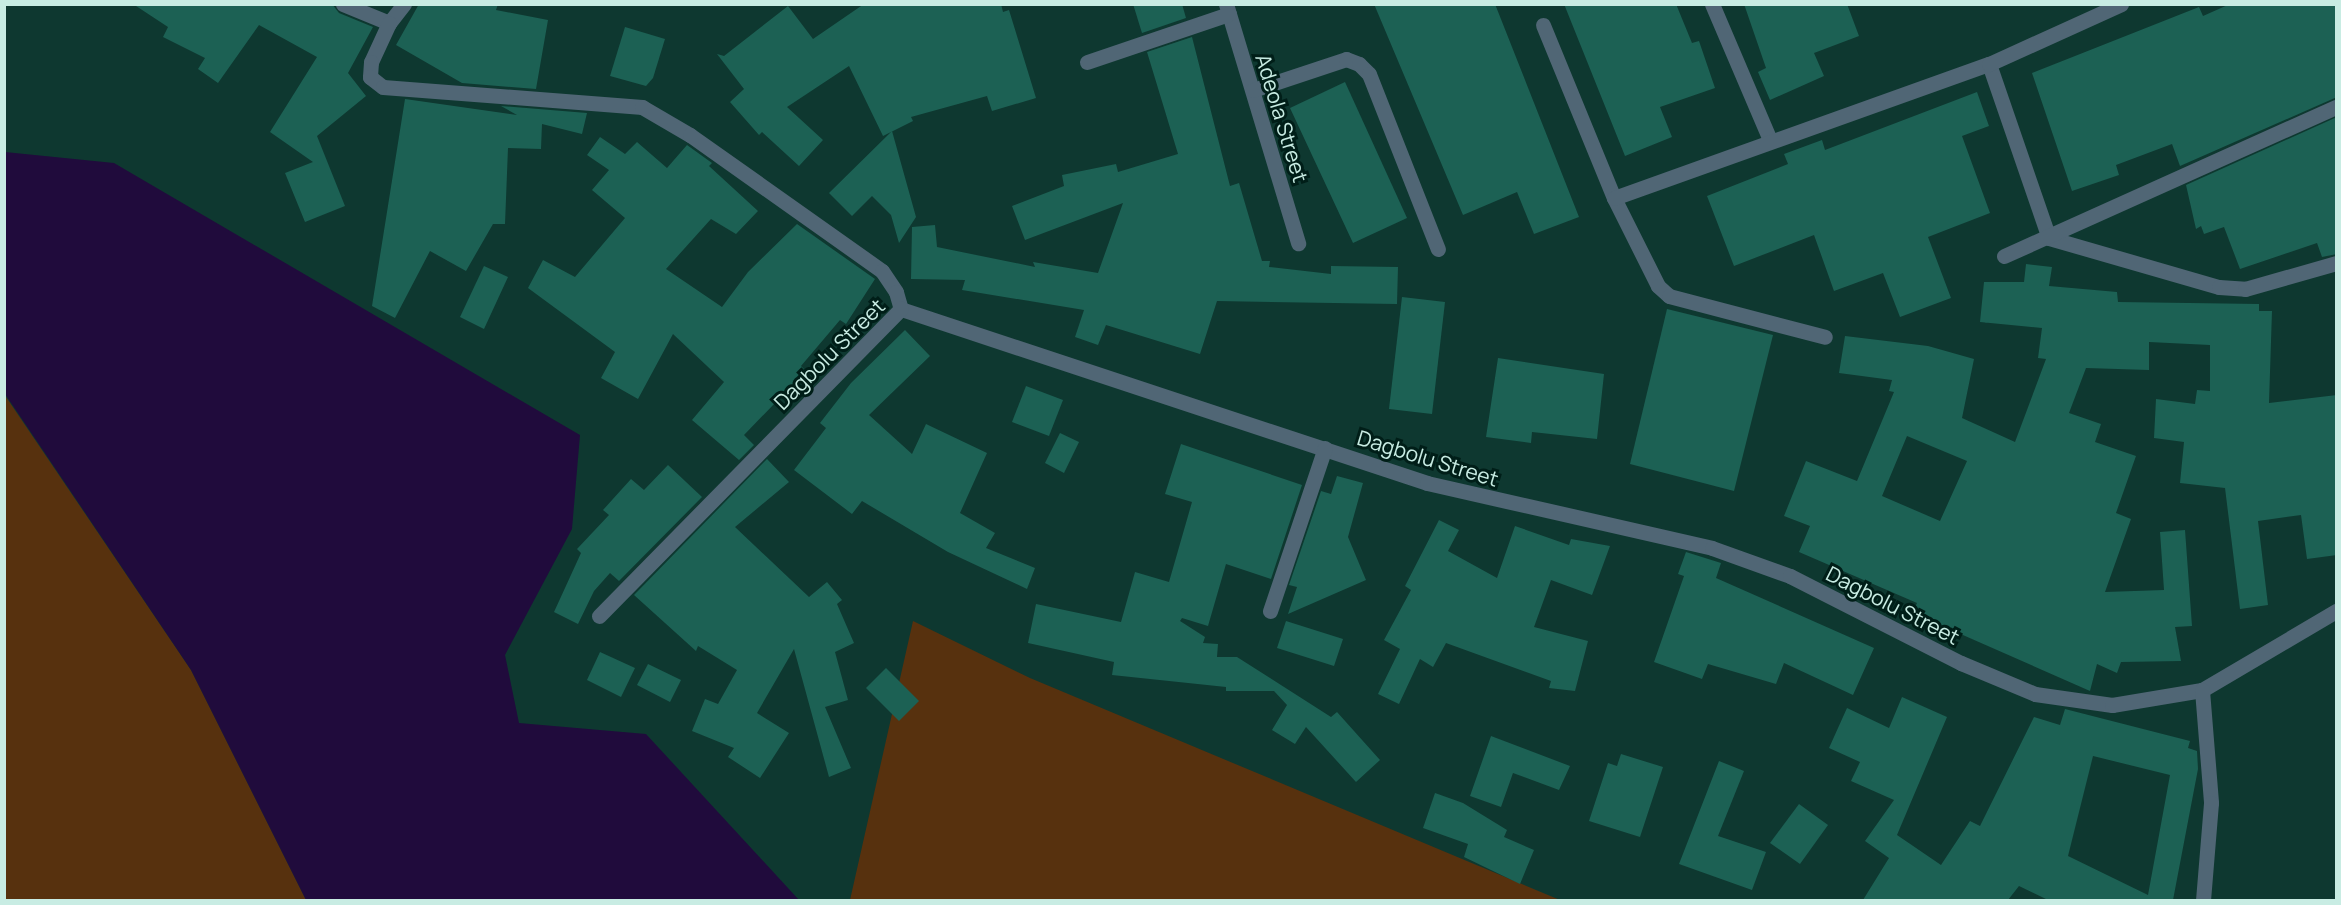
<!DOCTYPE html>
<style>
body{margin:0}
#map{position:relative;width:2341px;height:905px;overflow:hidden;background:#0e3830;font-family:Manrope,sans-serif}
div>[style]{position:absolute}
.green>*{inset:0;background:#57310e}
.water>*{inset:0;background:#200b3c}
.building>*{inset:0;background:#1c6154}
.minor>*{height:15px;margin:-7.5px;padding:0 7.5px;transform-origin:7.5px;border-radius:7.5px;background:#506675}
span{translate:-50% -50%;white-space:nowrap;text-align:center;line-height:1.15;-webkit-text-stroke:6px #001e18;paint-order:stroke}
.street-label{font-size:21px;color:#c8ece3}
.frame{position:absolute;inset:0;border:6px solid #c8ece3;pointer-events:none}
</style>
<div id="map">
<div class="green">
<i style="clip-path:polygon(4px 394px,191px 670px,306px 900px,5px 900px)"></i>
<i style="clip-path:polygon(913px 621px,1030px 678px,1560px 900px,850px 900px)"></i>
</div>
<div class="water">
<i style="clip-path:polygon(5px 152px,114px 163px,580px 435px,572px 529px,505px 655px,519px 723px,646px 734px,799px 900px,306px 900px,191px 670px,5px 394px)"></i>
</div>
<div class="building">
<i style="clip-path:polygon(133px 4px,332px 4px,339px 13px,373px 27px,348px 73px,366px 96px,317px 136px,345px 206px,305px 222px,285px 173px,313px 162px,270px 132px,317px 57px,259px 25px,218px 83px,198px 69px,205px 58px,163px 37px,168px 27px)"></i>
<i style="clip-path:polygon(419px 4px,498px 4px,496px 10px,548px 20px,536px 89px,462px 83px,396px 45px)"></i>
<i style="clip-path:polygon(864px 4px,1001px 4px,1003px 12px,1009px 10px,1036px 98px,992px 111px,987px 96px,911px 117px,913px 121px,883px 136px,849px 66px,787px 107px,823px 140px,799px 166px,762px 132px,759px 135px,730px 102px,744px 89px,717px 54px,724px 56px,788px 6px,813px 39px)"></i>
<i style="clip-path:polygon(1133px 4px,1182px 4px,1186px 18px,1142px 33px)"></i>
<i style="clip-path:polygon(1374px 4px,1495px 4px,1579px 217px,1534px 234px,1517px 192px,1463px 215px)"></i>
<i style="clip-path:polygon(1564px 4px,1676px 4px,1692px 43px,1699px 41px,1715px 88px,1660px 107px,1672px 137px,1625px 156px)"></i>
<i style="clip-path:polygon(1744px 4px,1847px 4px,1859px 36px,1814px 53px,1824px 76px,1770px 100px,1758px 72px,1766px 68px)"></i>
<i style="clip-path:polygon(2230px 4px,2337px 4px,2337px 97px,2180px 166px,2172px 144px,2116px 165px,2119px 175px,2072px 191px,2032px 73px,2199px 7px,2203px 16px)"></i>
<i style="clip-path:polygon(625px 27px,665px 39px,653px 78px,646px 86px,610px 76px)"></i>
<i style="clip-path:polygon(1192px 37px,1230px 186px,1239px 183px,1262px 261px,1270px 261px,1269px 267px,1331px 274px,1331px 266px,1398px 267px,1397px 304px,1217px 301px,1200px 354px,1106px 325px,1098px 345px,1075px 337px,1084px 310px,962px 290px,965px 280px,911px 279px,912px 227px,935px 225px,937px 247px,1035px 267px,1033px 262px,1098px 273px,1123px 203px,1025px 240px,1012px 206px,1064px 186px,1062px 175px,1116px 164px,1118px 172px,1178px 154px,1147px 52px)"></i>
<i style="clip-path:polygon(1345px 82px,1407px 218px,1353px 243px,1290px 108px)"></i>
<i style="clip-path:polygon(1977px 92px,1989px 126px,1962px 136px,1990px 213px,1928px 237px,1951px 298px,1900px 317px,1883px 273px,1834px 291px,1814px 235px,1734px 266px,1707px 196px,1788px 164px,1784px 154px,1822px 140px,1825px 150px)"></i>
<i style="clip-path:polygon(405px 99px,517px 115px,501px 106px,587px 113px,582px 134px,542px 124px,541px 149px,508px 148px,505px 224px,493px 224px,466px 271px,430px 251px,395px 318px,372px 306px)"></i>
<i style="clip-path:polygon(2337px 117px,2337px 254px,2322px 257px,2317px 243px,2240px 269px,2224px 227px,2204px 234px,2201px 226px,2196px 229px,2186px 185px)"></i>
<i style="clip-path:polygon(892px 131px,916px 217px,899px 243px,891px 215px,872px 196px,852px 216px,829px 193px)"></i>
<i style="clip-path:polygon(600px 137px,625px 154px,637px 142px,667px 168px,687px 145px,712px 163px,709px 166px,758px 211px,736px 234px,711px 219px,666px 269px,722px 307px,748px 272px,797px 224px,875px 279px,846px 324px,840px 320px,801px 366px,806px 371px,744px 435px,754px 445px,739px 460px,692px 420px,724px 382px,673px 334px,638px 399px,601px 378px,615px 352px,528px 288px,543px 260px,575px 277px,625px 218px,592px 190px,609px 170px,587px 155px)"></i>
<i style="clip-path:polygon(evenodd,2026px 264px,2052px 267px,2049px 286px,2117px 292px,2118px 302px,2259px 304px,2259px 311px,2272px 311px,2269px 403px,2337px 395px,2337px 555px,2307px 559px,2301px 515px,2258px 521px,2268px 605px,2240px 609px,2225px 488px,2180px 483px,2184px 442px,2154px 438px,2156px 399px,2195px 404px,2197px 390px,2210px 391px,2210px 345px,2149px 342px,2149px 370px,2086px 368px,2069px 413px,2101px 424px,2095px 442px,2136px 456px,2116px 513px,2131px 519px,2105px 592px,2164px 590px,2160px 532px,2185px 530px,2192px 626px,2175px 627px,2181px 661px,2121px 662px,2117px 673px,2097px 664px,2090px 691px,1931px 621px,1913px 612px,1917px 603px,1799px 552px,1810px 526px,1784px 516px,1806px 461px,1857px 481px,1894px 392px,1889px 391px,1892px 380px,1839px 373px,1845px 336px,1928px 346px,1974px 359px,1962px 418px,2015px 442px,2046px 359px,2038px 358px,2042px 328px,1980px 322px,1984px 282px,2024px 282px,2026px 264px,1907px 436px,1967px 461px,1940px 521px,1882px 496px,1907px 436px)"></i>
<i style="clip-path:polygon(484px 266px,508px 277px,484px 329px,460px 317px)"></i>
<i style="clip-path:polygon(1402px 297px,1445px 302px,1432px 414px,1389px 409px)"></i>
<i style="clip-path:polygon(1667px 309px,1773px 335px,1734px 491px,1630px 464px)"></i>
<i style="clip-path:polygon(905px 330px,930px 356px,869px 415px,912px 454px,926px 424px,987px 453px,960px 513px,995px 533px,986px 548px,1035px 568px,1027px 589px,948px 552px,862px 501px,852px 514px,794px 470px,826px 428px,820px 423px,851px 383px)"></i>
<i style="clip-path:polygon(1498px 358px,1604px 374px,1597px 439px,1532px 432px,1531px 443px,1486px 437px)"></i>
<i style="clip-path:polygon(1026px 386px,1063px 400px,1049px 436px,1012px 422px)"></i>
<i style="clip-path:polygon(1060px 433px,1079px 442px,1064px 473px,1045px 463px)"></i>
<i style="clip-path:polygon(1181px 444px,1302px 485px,1271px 579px,1226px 564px,1208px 626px,1182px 618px,1180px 621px,1205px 637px,1203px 643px,1218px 644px,1217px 657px,1237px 657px,1331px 717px,1337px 712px,1380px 760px,1356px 782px,1306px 727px,1295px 744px,1272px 730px,1287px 705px,1274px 691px,1226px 691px,1226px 687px,1112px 675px,1114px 662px,1028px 643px,1036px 604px,1121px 622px,1135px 572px,1169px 582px,1192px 502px,1165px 494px)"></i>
<i style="clip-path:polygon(767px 459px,789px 482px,735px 527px,809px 597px,827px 582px,842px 600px,837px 604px,854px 643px,835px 652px,848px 700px,825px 707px,851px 768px,829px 777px,794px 649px,757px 713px,789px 733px,760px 778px,728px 757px,734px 748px,692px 731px,705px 699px,718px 704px,737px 670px,698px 646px,696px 651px,634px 595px)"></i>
<i style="clip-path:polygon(668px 465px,702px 497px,619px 581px,610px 573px,594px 591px,578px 624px,554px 612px,581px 553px,577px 549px,609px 515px,603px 510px,631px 479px,644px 490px)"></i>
<i style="clip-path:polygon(1337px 476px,1363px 483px,1348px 537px,1366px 580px,1288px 614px,1297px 587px,1289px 585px,1321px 491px,1331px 494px)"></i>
<i style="clip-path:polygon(1439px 520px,1459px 530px,1448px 551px,1497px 578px,1515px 526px,1569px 545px,1571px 539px,1610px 546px,1592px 595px,1551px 580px,1534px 627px,1588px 641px,1575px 691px,1549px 688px,1551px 681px,1446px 643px,1433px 667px,1420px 659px,1399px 704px,1378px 694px,1400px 649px,1384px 640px,1411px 590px,1405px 586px)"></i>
<i style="clip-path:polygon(1686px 552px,1721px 563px,1716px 578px,1874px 648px,1853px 695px,1784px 663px,1776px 684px,1708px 664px,1702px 679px,1654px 662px,1684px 576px,1678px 574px)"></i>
<i style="clip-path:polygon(1286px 621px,1343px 639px,1334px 666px,1277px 648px)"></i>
<i style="clip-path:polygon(600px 652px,635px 668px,621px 697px,587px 680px)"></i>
<i style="clip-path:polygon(648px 664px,681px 680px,670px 702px,637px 685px)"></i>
<i style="clip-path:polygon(886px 668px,919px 701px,899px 721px,866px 688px)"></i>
<i style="clip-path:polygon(evenodd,1902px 697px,1947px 717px,1897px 835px,1941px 865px,1970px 821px,1980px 826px,2034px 717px,2060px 725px,2065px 709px,2190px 741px,2188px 748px,2197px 751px,2198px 769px,2173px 900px,2048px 900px,2019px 886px,2008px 900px,1863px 900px,1889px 858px,1865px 841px,1894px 800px,1851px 781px,1860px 762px,1829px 748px,1847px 708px,1889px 728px,1902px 697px,2093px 756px,2170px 775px,2148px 895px,2068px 856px,2093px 756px)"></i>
<i style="clip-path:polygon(1491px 736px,1570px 766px,1559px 790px,1513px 773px,1501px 807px,1470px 796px)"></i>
<i style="clip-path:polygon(1621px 754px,1663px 767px,1640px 837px,1589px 821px,1608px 763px,1617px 766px)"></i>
<i style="clip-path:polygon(1719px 761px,1744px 771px,1718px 836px,1766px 852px,1752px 890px,1679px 864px)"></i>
<i style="clip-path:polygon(1435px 793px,1463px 803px,1507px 830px,1504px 837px,1534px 850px,1520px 884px,1464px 857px,1468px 844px,1423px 828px)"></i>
<i style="clip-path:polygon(1799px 804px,1828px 825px,1800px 864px,1770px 843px)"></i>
</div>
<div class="minor">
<i style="left:343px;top:4px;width:50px;rotate:22.4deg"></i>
<i style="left:404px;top:4px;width:24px;rotate:128deg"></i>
<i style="left:389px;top:23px;width:43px;rotate:114.8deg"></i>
<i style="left:371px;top:62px;width:15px;rotate:94deg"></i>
<i style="left:370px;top:77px;width:16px;rotate:38deg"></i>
<i style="left:383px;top:87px;width:260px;rotate:4.4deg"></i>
<i style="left:642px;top:107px;width:56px;rotate:30.3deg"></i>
<i style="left:690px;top:135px;width:235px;rotate:35.3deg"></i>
<i style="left:882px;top:271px;width:25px;rotate:56deg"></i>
<i style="left:896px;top:292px;width:18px;rotate:74deg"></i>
<i style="left:1226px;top:4px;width:250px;rotate:73.2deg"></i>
<i style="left:1712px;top:4px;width:148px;rotate:66.9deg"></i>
<i style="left:1543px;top:25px;width:187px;rotate:67.7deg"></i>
<i style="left:1614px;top:198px;width:98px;rotate:63.4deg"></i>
<i style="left:1658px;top:286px;width:15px;rotate:42deg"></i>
<i style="left:1669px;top:296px;width:161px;rotate:14.7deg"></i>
<i style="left:1087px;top:62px;width:150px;rotate:-18.7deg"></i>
<i style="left:1989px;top:64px;width:184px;rotate:71deg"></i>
<i style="left:2049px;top:238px;width:177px;rotate:16.1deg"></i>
<i style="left:2219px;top:287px;width:26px;rotate:4deg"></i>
<i style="left:2245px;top:289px;width:95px;rotate:-15.9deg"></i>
<i style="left:1253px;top:90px;width:98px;rotate:-18.4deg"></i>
<i style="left:1346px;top:59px;width:14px;rotate:21deg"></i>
<i style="left:1359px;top:64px;width:14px;rotate:45deg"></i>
<i style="left:1369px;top:74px;width:188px;rotate:68.5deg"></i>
<i style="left:1614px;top:198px;width:398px;rotate:-19.7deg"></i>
<i style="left:1989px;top:64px;width:145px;rotate:-24.4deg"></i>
<i style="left:2004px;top:256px;width:364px;rotate:-24.2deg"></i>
<i style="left:901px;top:309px;width:554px;rotate:18.3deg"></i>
<i style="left:1427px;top:483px;width:292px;rotate:12.8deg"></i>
<i style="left:1712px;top:548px;width:83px;rotate:19.7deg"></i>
<i style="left:1790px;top:576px;width:192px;rotate:27deg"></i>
<i style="left:1961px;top:663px;width:80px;rotate:22.7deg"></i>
<i style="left:2035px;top:694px;width:78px;rotate:8.1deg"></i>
<i style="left:2112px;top:705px;width:91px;rotate:-9.5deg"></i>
<i style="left:2202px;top:690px;width:156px;rotate:-30.5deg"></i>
<i style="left:1270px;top:611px;width:172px;rotate:-71.4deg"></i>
<i style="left:599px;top:616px;width:431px;rotate:-45.5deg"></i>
<i style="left:2202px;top:690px;width:113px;rotate:85.4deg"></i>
<i style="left:2211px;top:803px;width:97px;rotate:94.7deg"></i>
</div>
<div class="street-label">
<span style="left:1282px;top:118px;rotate:73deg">Adeola Street</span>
<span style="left:829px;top:354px;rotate:-45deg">Dagbolu Street</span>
<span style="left:1428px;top:458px;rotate:17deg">Dagbolu Street</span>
<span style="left:1893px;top:605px;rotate:27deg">Dagbolu Street</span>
</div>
<div class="frame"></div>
</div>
